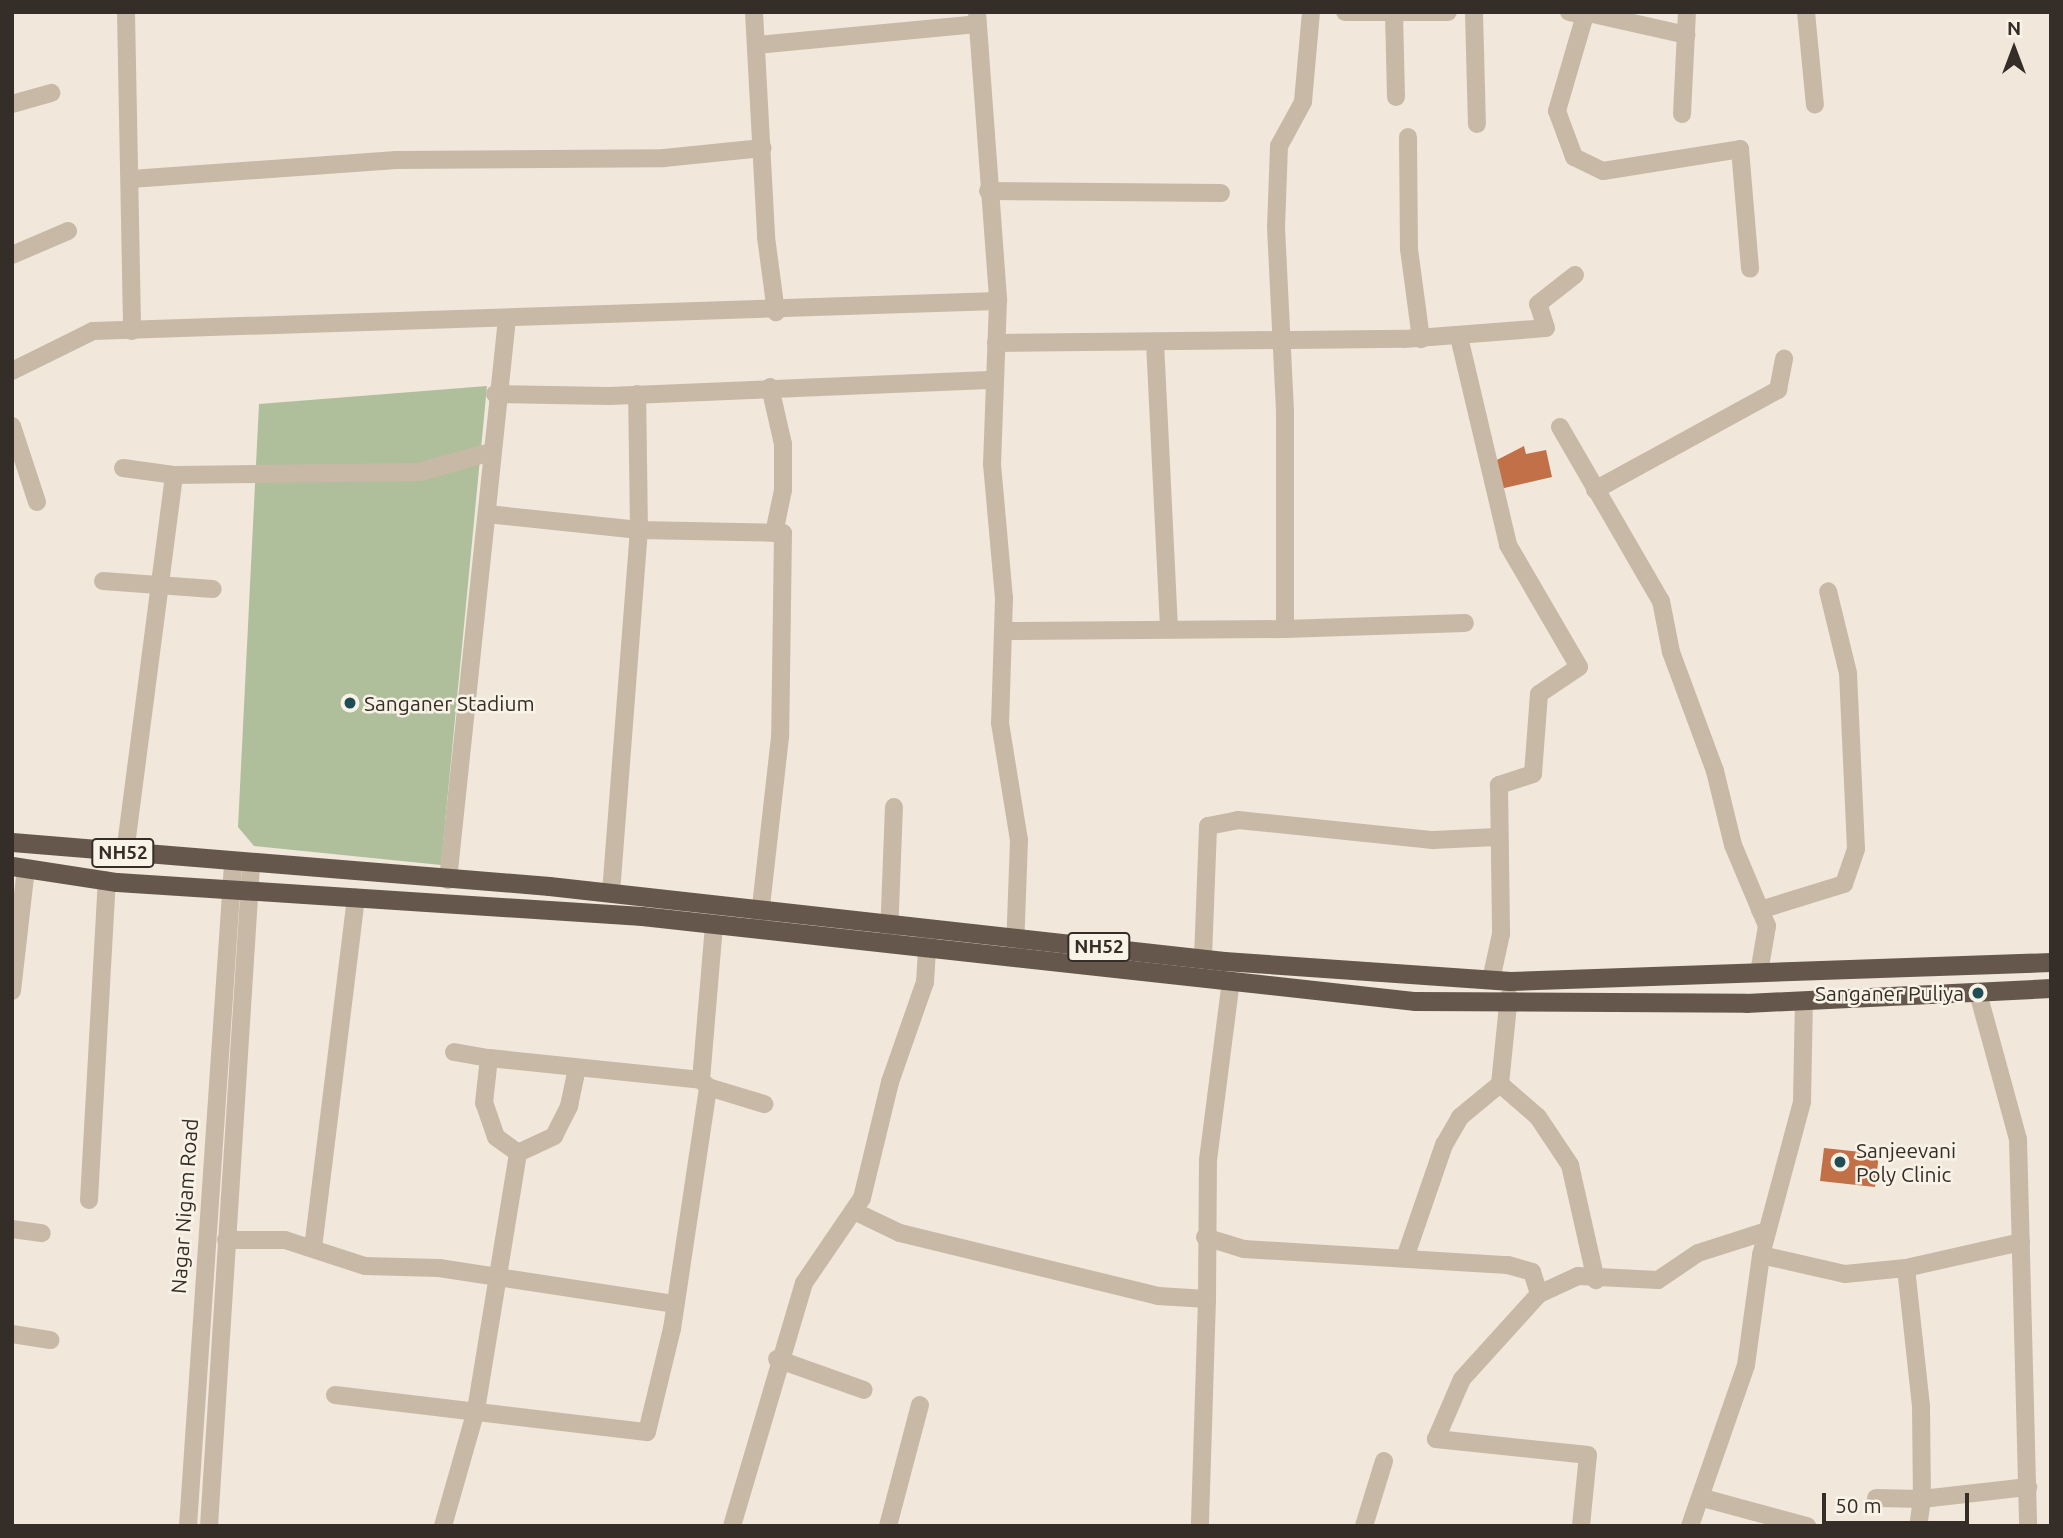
<!DOCTYPE html>
<style>
body{margin:0}
#map{position:relative;width:2063px;height:1538px;overflow:hidden;background:#f1e8db;font-family:Ubuntu,sans-serif}
div>[style]{position:absolute}
.green>*{inset:0;background:#b0bf9b}
.building>*{inset:0;background:#c27048}
.minor>*{height:18px;margin:-9px;padding:0 9px;transform-origin:9px;border-radius:9px;background:#c8b9a7}
.tertiary>*{height:18px;margin:-9px;padding:0 9px;transform-origin:9px;border-radius:9px;background:#c8b9a7}
.trunk>*{height:19px;margin:-9.5px;padding:0 9.5px;transform-origin:9.5px;border-radius:9.5px;background:#66574c}
.dots>*{width:19px;height:19px;translate:-50% -50%;box-sizing:border-box;border:4px solid #f9f2e7;border-radius:50%}
span{translate:-50% -50%;white-space:nowrap;text-align:center;line-height:1.15;-webkit-text-stroke:5px #f9f2e7;paint-order:stroke}
.shield-label span{padding:2px 5px;background:#f9f2e7;border:2px solid;border-radius:5px;-webkit-text-stroke-width:0}
.shield-label{font-size:19px;color:#352d27;font-weight:700}
.poi-label{font-size:21px;color:#352d27}
.left{translate:0 -50%;text-align:left}
.right{translate:-100% -50%;text-align:right}
.street-label{font-size:21px;color:#352d27}
.frame{position:absolute;inset:0;border:14px solid #352d27;pointer-events:none}
.north{position:absolute;left:1979px;top:14px;width:70px;height:70px;-webkit-text-stroke:5px #f9f2e7;paint-order:stroke;rotate:0deg;font-size:19px;font-weight:700;line-height:28px;text-align:center;color:#352d27}
.north::after{content:'';display:block;margin:auto;width:24px;height:32px;background:#352d27;clip-path:polygon(50% 0,100% 100%,50% 72%,0 100%)}
.scale{position:absolute;left:1822px;top:1493px;width:147px;height:32px;box-sizing:border-box;border:4px solid #352d27;border-top:0;padding-left:9px;font-size:21px;line-height:24px;white-space:nowrap;color:#352d27;-webkit-text-stroke:5px #f9f2e7;paint-order:stroke}
</style>
<div id="map">
<div class="green">
<i style="clip-path:polygon(487px 386px,441px 865px,254px 846px,238px 827px,259px 404px)"></i>
</div>
<div class="building">
<i style="clip-path:polygon(1524px 446px,1526px 454px,1546px 450px,1552px 477px,1500px 489px,1493px 462px)"></i>
<i style="clip-path:polygon(1824px 1148px,1879px 1154px,1875px 1187px,1820px 1181px)"></i>
</div>
<div class="minor">
<i style="left:126px;top:12px;width:319px;rotate:88.9deg"></i>
<i style="left:754px;top:12px;width:225px;rotate:86.9deg"></i>
<i style="left:766px;top:237px;width:76px;rotate:82.4deg"></i>
<i style="left:977px;top:12px;width:290px;rotate:85.8deg"></i>
<i style="left:998px;top:301px;width:163px;rotate:92.1deg"></i>
<i style="left:992px;top:464px;width:135px;rotate:84.9deg"></i>
<i style="left:1004px;top:598px;width:125px;rotate:91.8deg"></i>
<i style="left:1000px;top:723px;width:119px;rotate:80.8deg"></i>
<i style="left:1019px;top:840px;width:111px;rotate:92.1deg"></i>
<i style="left:1311px;top:12px;width:90px;rotate:95.1deg"></i>
<i style="left:1303px;top:102px;width:50px;rotate:118.6deg"></i>
<i style="left:1279px;top:146px;width:81px;rotate:92.1deg"></i>
<i style="left:1276px;top:227px;width:185px;rotate:87.2deg"></i>
<i style="left:1285px;top:412px;width:217px;rotate:90deg"></i>
<i style="left:1285px;top:629px;width:180px;rotate:-1.9deg"></i>
<i style="left:1345px;top:12px;width:103px"></i>
<i style="left:1474px;top:12px;width:112px;rotate:88.5deg"></i>
<i style="left:1569px;top:12px;width:16px;rotate:11deg"></i>
<i style="left:1585px;top:15px;width:100px;rotate:106.3deg"></i>
<i style="left:1557px;top:111px;width:49px;rotate:69.7deg"></i>
<i style="left:1574px;top:157px;width:32px;rotate:26deg"></i>
<i style="left:1603px;top:171px;width:139px;rotate:-9.1deg"></i>
<i style="left:1740px;top:149px;width:120px;rotate:85.2deg"></i>
<i style="left:1584px;top:12px;width:105px;rotate:12.7deg"></i>
<i style="left:1806px;top:12px;width:93px;rotate:84.5deg"></i>
<i style="left:1394px;top:14px;width:83px;rotate:88.6deg"></i>
<i style="left:756px;top:45px;width:222px;rotate:-5.4deg"></i>
<i style="left:12px;top:104px;width:41px;rotate:-15.8deg"></i>
<i style="left:1682px;top:114px;width:102px;rotate:-87.2deg"></i>
<i style="left:1408px;top:137px;width:112px;rotate:89.5deg"></i>
<i style="left:1409px;top:249px;width:91px;rotate:82.4deg"></i>
<i style="left:131px;top:179px;width:266px;rotate:-4.1deg"></i>
<i style="left:396px;top:160px;width:268px;rotate:-0.4deg"></i>
<i style="left:664px;top:158px;width:99px;rotate:-5.8deg"></i>
<i style="left:988px;top:191px;width:233px;rotate:0.5deg"></i>
<i style="left:12px;top:255px;width:61px;rotate:-23.2deg"></i>
<i style="left:1459px;top:337px;width:214px;rotate:76.7deg"></i>
<i style="left:1508px;top:545px;width:141px;rotate:59.8deg"></i>
<i style="left:1579px;top:667px;width:48px;rotate:146deg"></i>
<i style="left:1539px;top:694px;width:80px;rotate:94.3deg"></i>
<i style="left:1533px;top:774px;width:36px;rotate:162deg"></i>
<i style="left:1499px;top:785px;width:149px;rotate:89.2deg"></i>
<i style="left:1501px;top:934px;width:47px;rotate:102.3deg"></i>
<i style="left:1155px;top:342px;width:286px;rotate:87.2deg"></i>
<i style="left:996px;top:343px;width:408px;rotate:-0.6deg"></i>
<i style="left:1404px;top:339px;width:142px;rotate:-4.4deg"></i>
<i style="left:1546px;top:328px;width:25px;rotate:-108deg"></i>
<i style="left:1538px;top:304px;width:47px;rotate:-38.1deg"></i>
<i style="left:12px;top:371px;width:90px;rotate:-26.3deg"></i>
<i style="left:93px;top:331px;width:905px;rotate:-1.9deg"></i>
<i style="left:770px;top:387px;width:58px;rotate:77.2deg"></i>
<i style="left:783px;top:444px;width:46px;rotate:90deg"></i>
<i style="left:783px;top:490px;width:44px;rotate:101.8deg"></i>
<i style="left:495px;top:394px;width:114px;rotate:1deg"></i>
<i style="left:609px;top:396px;width:386px;rotate:-2.4deg"></i>
<i style="left:12px;top:426px;width:80px;rotate:71.8deg"></i>
<i style="left:1560px;top:427px;width:201px;rotate:59.9deg"></i>
<i style="left:1661px;top:601px;width:52px;rotate:78.9deg"></i>
<i style="left:1671px;top:652px;width:127px;rotate:69.7deg"></i>
<i style="left:1715px;top:771px;width:76px;rotate:76.3deg"></i>
<i style="left:1733px;top:845px;width:88px;rotate:67.2deg"></i>
<i style="left:1767px;top:926px;width:48px;rotate:99.7deg"></i>
<i style="left:123px;top:468px;width:51px;rotate:7.8deg"></i>
<i style="left:1595px;top:490px;width:209px;rotate:-28.7deg"></i>
<i style="left:1778px;top:390px;width:32px;rotate:-79deg"></i>
<i style="left:487px;top:514px;width:153px;rotate:6deg"></i>
<i style="left:639px;top:530px;width:144px;rotate:1.2deg"></i>
<i style="left:783px;top:533px;width:204px;rotate:90.8deg"></i>
<i style="left:780px;top:737px;width:188px;rotate:96.4deg"></i>
<i style="left:103px;top:581px;width:110px;rotate:4.2deg"></i>
<i style="left:1003px;top:631px;width:282px;rotate:-0.4deg"></i>
<i style="left:125px;top:853px;width:381px;rotate:-82.6deg"></i>
<i style="left:174px;top:475px;width:245px;rotate:-0.7deg"></i>
<i style="left:419px;top:472px;width:75px;rotate:-15.5deg"></i>
<i style="left:448px;top:880px;width:564px;rotate:-84deg"></i>
<i style="left:611px;top:893px;width:364px;rotate:-85.6deg"></i>
<i style="left:639px;top:530px;width:136px;rotate:-90.8deg"></i>
<i style="left:1760px;top:910px;width:88px;rotate:-17.2deg"></i>
<i style="left:1844px;top:884px;width:37px;rotate:-71deg"></i>
<i style="left:1856px;top:849px;width:176px;rotate:-92.6deg"></i>
<i style="left:1848px;top:673px;width:84px;rotate:-103.7deg"></i>
<i style="left:889px;top:936px;width:129px;rotate:-87.8deg"></i>
<i style="left:1203px;top:958px;width:132px;rotate:-87.8deg"></i>
<i style="left:1208px;top:826px;width:31px;rotate:-11deg"></i>
<i style="left:1238px;top:820px;width:196px;rotate:5.9deg"></i>
<i style="left:1433px;top:840px;width:63px;rotate:-2.7deg"></i>
<i style="left:12px;top:991px;width:123px;rotate:-83.5deg"></i>
<i style="left:454px;top:1052px;width:36px;rotate:10deg"></i>
<i style="left:1500px;top:1084px;width:50px;rotate:41deg"></i>
<i style="left:1538px;top:1117px;width:58px;rotate:56.3deg"></i>
<i style="left:1570px;top:1165px;width:118px;rotate:77.3deg"></i>
<i style="left:708px;top:1087px;width:59px;rotate:16.9deg"></i>
<i style="left:518px;top:1153px;width:40px;rotate:-25deg"></i>
<i style="left:554px;top:1136px;width:34px;rotate:-63deg"></i>
<i style="left:569px;top:1106px;width:39px;rotate:-78deg"></i>
<i style="left:89px;top:1200px;width:320px;rotate:-86.8deg"></i>
<i style="left:854px;top:1211px;width:51px;rotate:25.6deg"></i>
<i style="left:900px;top:1233px;width:266px;rotate:13.7deg"></i>
<i style="left:1158px;top:1296px;width:49px;rotate:3.5deg"></i>
<i style="left:1207px;top:1299px;width:227px;rotate:91.8deg"></i>
<i style="left:12px;top:1229px;width:30px;rotate:8deg"></i>
<i style="left:1205px;top:1237px;width:41px;rotate:17.1deg"></i>
<i style="left:1244px;top:1249px;width:264px;rotate:3.5deg"></i>
<i style="left:1508px;top:1265px;width:25px;rotate:16deg"></i>
<i style="left:1532px;top:1272px;width:23px;rotate:72deg"></i>
<i style="left:226px;top:1240px;width:59px"></i>
<i style="left:285px;top:1240px;width:84px;rotate:18deg"></i>
<i style="left:365px;top:1266px;width:74px;rotate:1.5deg"></i>
<i style="left:439px;top:1268px;width:239px;rotate:8.7deg"></i>
<i style="left:2021px;top:1242px;width:118px;rotate:167.3deg"></i>
<i style="left:1906px;top:1268px;width:140px;rotate:83.8deg"></i>
<i style="left:1921px;top:1407px;width:92px;rotate:89.4deg"></i>
<i style="left:1922px;top:1499px;width:107px;rotate:-6.5deg"></i>
<i style="left:313px;top:1248px;width:353px;rotate:-83deg"></i>
<i style="left:1761px;top:1255px;width:86px;rotate:12.7deg"></i>
<i style="left:1845px;top:1274px;width:61px;rotate:-5.6deg"></i>
<i style="left:1405px;top:1258px;width:120px;rotate:-71deg"></i>
<i style="left:1444px;top:1145px;width:32px;rotate:-60deg"></i>
<i style="left:1460px;top:1117px;width:52px;rotate:-39.5deg"></i>
<i style="left:1500px;top:1084px;width:88px;rotate:-84.2deg"></i>
<i style="left:1207px;top:1299px;width:139px;rotate:-89.6deg"></i>
<i style="left:1208px;top:1160px;width:180px;rotate:-82.7deg"></i>
<i style="left:12px;top:1334px;width:39px;rotate:9deg"></i>
<i style="left:777px;top:1359px;width:92px;rotate:19.6deg"></i>
<i style="left:335px;top:1395px;width:314px;rotate:6.8deg"></i>
<i style="left:647px;top:1432px;width:106px;rotate:-76.4deg"></i>
<i style="left:672px;top:1329px;width:245px;rotate:-81.5deg"></i>
<i style="left:708px;top:1087px;width:10px;rotate:-135deg"></i>
<i style="left:701px;top:1080px;width:157px;rotate:-85.2deg"></i>
<i style="left:1703px;top:1498px;width:108px;rotate:15.1deg"></i>
<i style="left:1876px;top:1498px;width:46px;rotate:1.2deg"></i>
<i style="left:1922px;top:1499px;width:27px;rotate:98deg"></i>
<i style="left:443px;top:1526px;width:121px;rotate:-74.1deg"></i>
<i style="left:476px;top:1410px;width:260px;rotate:-80.7deg"></i>
<i style="left:518px;top:1153px;width:27px;rotate:-144deg"></i>
<i style="left:496px;top:1137px;width:36px;rotate:-109deg"></i>
<i style="left:484px;top:1103px;width:45px;rotate:-83.7deg"></i>
<i style="left:489px;top:1058px;width:213px;rotate:5.9deg"></i>
<i style="left:732px;top:1526px;width:253px;rotate:-73.5deg"></i>
<i style="left:804px;top:1283px;width:103px;rotate:-55.7deg"></i>
<i style="left:862px;top:1198px;width:119px;rotate:-76.4deg"></i>
<i style="left:890px;top:1082px;width:106px;rotate:-70.7deg"></i>
<i style="left:925px;top:982px;width:48px;rotate:-86.4deg"></i>
<i style="left:888px;top:1526px;width:125px;rotate:-75.2deg"></i>
<i style="left:1364px;top:1526px;width:68px;rotate:-72.9deg"></i>
<i style="left:1581px;top:1526px;width:71px;rotate:-84.4deg"></i>
<i style="left:1588px;top:1455px;width:153px;rotate:-174deg"></i>
<i style="left:1436px;top:1439px;width:65px;rotate:-66.6deg"></i>
<i style="left:1462px;top:1379px;width:115px;rotate:-47.8deg"></i>
<i style="left:1539px;top:1294px;width:43px;rotate:-24.8deg"></i>
<i style="left:1578px;top:1276px;width:80px;rotate:2.9deg"></i>
<i style="left:1658px;top:1280px;width:48px;rotate:-34deg"></i>
<i style="left:1698px;top:1253px;width:72px;rotate:-17.7deg"></i>
<i style="left:1690px;top:1526px;width:170px;rotate:-70.8deg"></i>
<i style="left:1746px;top:1365px;width:111px;rotate:-82.2deg"></i>
<i style="left:1761px;top:1255px;width:158px;rotate:-75deg"></i>
<i style="left:1802px;top:1102px;width:101px;rotate:-88.9deg"></i>
</div>
<div class="tertiary">
<i style="left:1978px;top:993px;width:151px;rotate:74.7deg"></i>
<i style="left:2018px;top:1139px;width:387px;rotate:88.5deg"></i>
<i style="left:188px;top:1526px;width:664px;rotate:-86.11deg"></i>
<i style="left:209px;top:1526px;width:662px;rotate:-86.36deg"></i>
</div>
<div class="trunk">
<i style="left:12px;top:842px;width:539px;rotate:4.68deg"></i>
<i style="left:549px;top:886px;width:679px;rotate:6.34deg"></i>
<i style="left:1224px;top:961px;width:287px;rotate:4deg"></i>
<i style="left:1510px;top:981px;width:541px;rotate:-2.01deg"></i>
<i style="left:12px;top:866px;width:106px;rotate:8.7deg"></i>
<i style="left:117px;top:882px;width:526px;rotate:3.71deg"></i>
<i style="left:642px;top:916px;width:778px;rotate:6.28deg"></i>
<i style="left:1415px;top:1001px;width:331px;rotate:0.3deg"></i>
<i style="left:1746px;top:1003px;width:305px;rotate:-2.8deg"></i>
</div>
<div class="dots">
<i style="left:350px;top:703px;background:#1e4d55"></i>
<i style="left:1978px;top:993px;background:#1e4d55"></i>
<i style="left:1840px;top:1162px;background:#1e4d55"></i>
</div>
<div class="shield-label">
<span style="left:123px;top:853px">NH52</span>
<span style="left:1099px;top:947px">NH52</span>
</div>
<div class="poi-label">
<span class="left" style="left:364px;top:703px">Sanganer Stadium</span>
<span class="right" style="left:1964px;top:993px">Sanganer Puliya</span>
<span class="left" style="left:1856px;top:1162px">Sanjeevani<br>Poly Clinic</span>
</div>
<div class="street-label">
<span style="left:184px;top:1206px;rotate:-86deg">Nagar Nigam Road</span>
</div>
<div class="frame"></div>
<div class="north">N</div>
<div class="scale">50 m</div>
</div>
